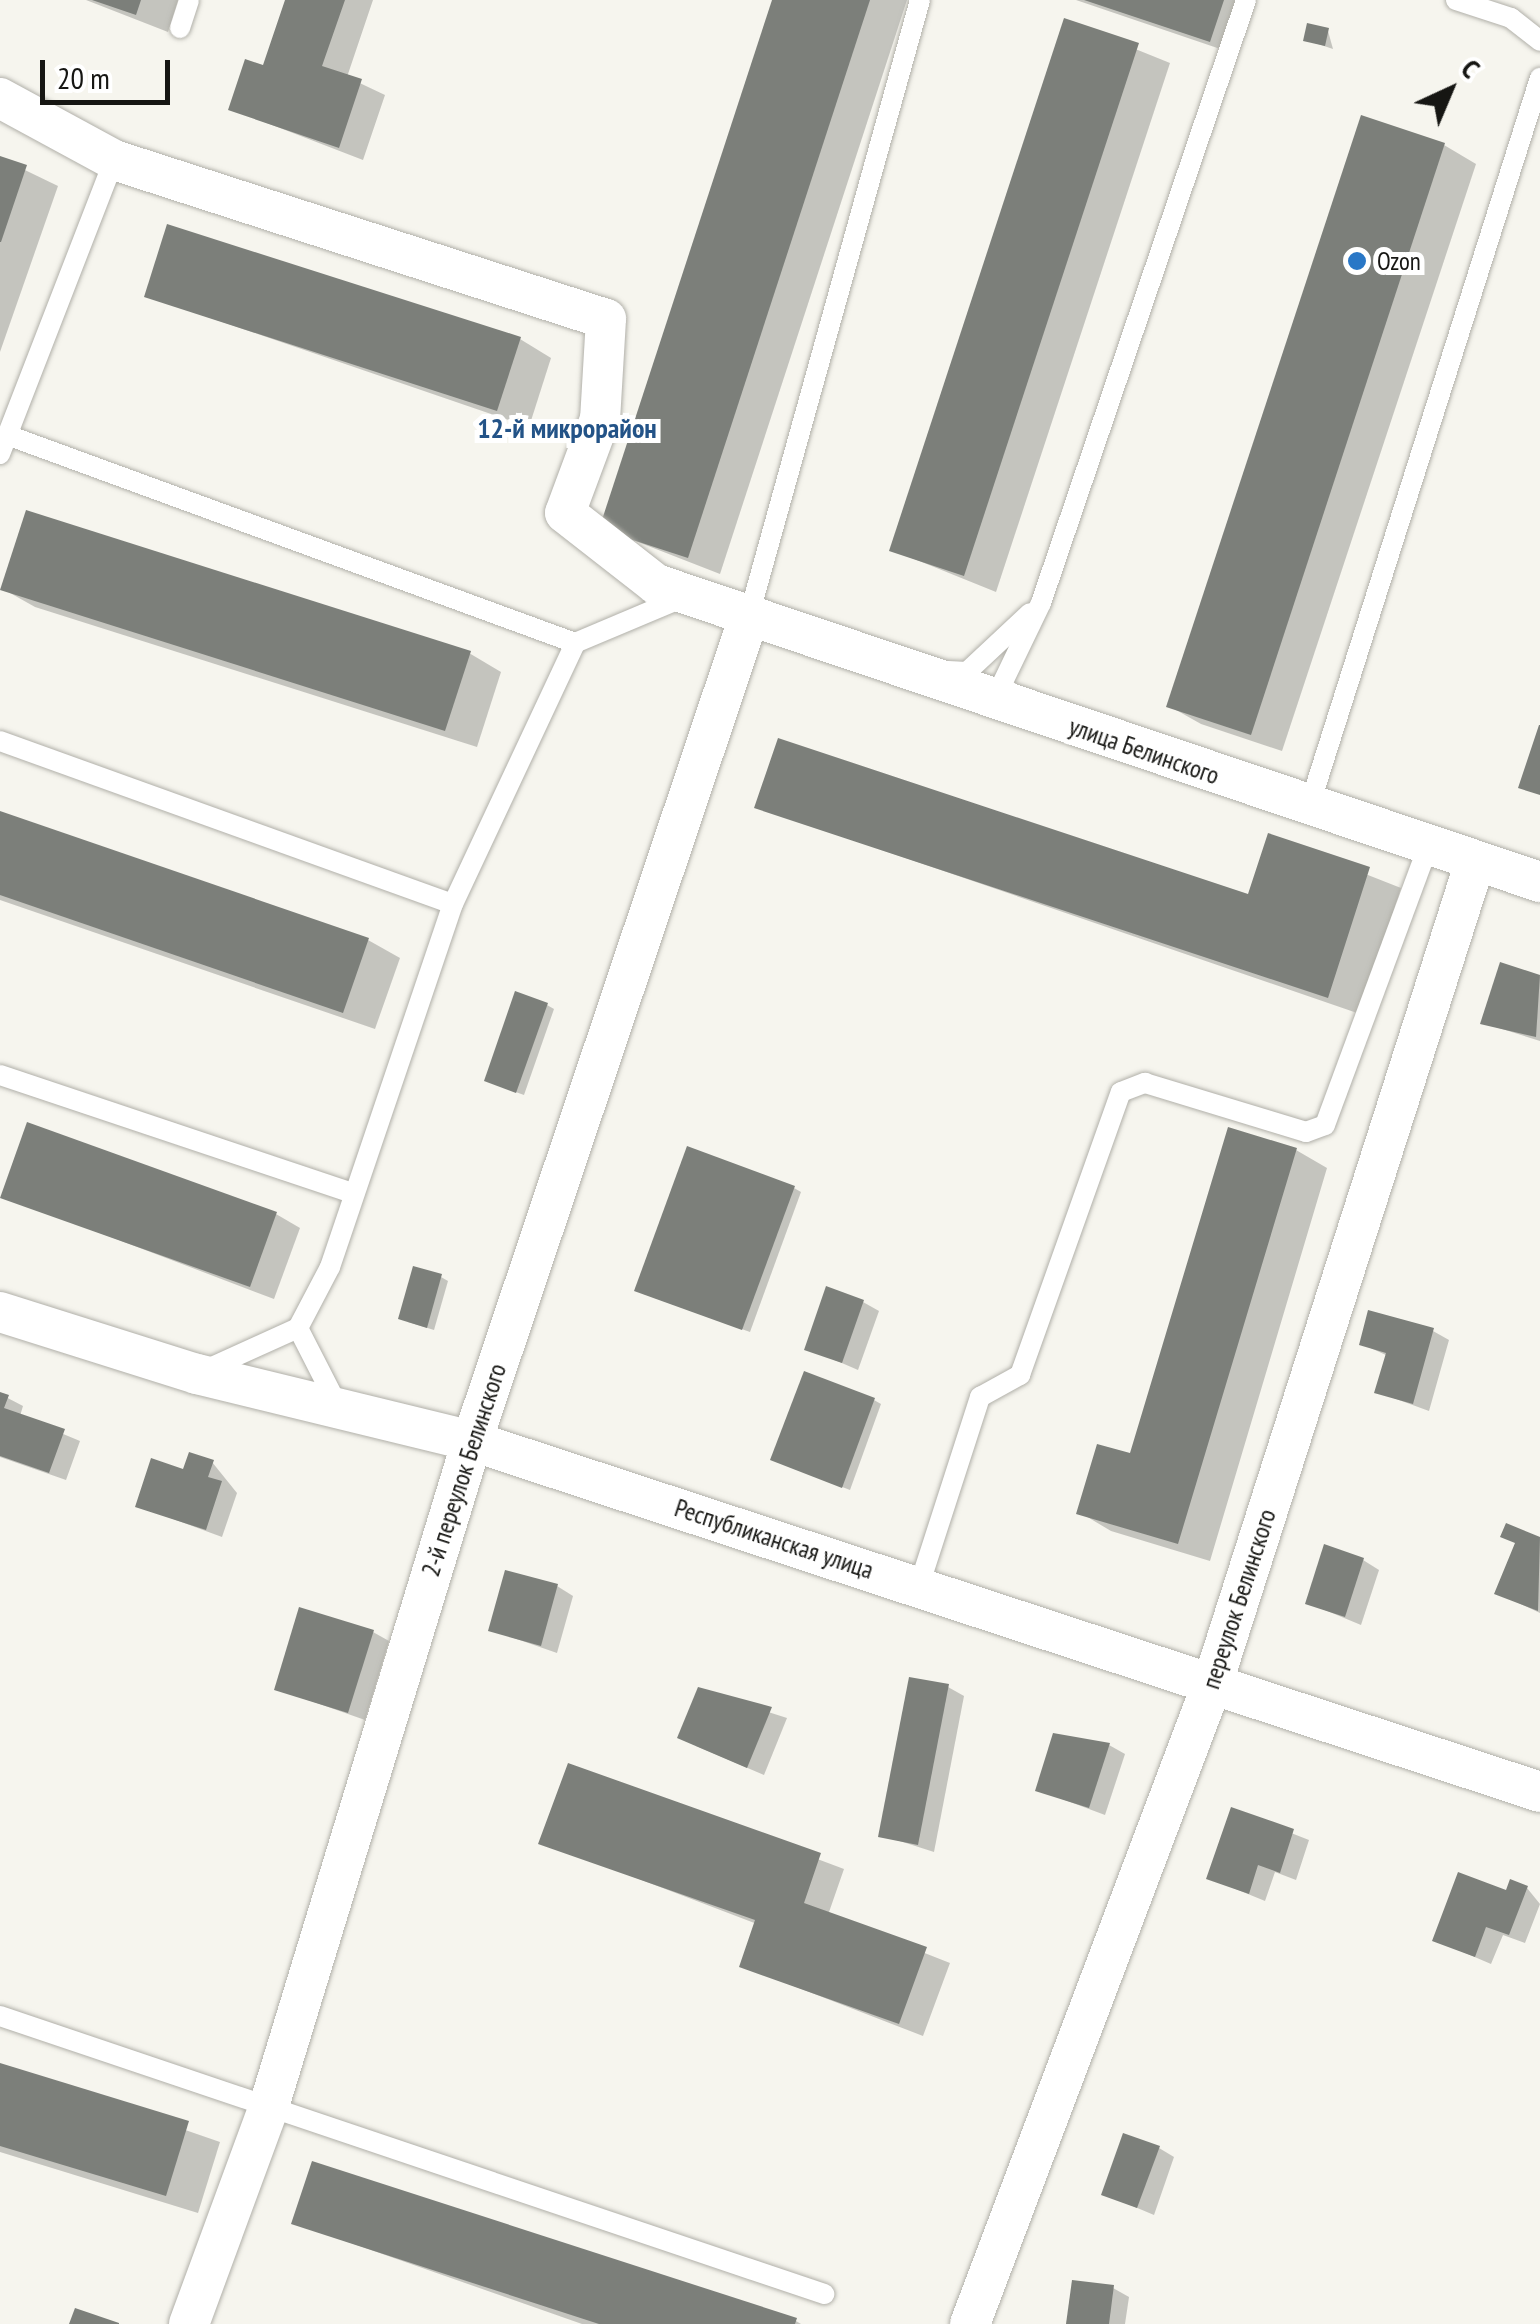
<!DOCTYPE html>
<meta charset="utf-8">
<style>
body{margin:0}
#map{position:relative;width:1540px;height:2324px;overflow:hidden;background:#f6f5ee;font-family:"PT Sans Narrow",sans-serif}
div>[style]{position:absolute}
.shadow>*{inset:0;background:#0003}
.building>*{inset:0;background:#7c7f7a}
.roads{filter:drop-shadow(0 0 2px #b1b0a9) drop-shadow(0 0 2px #b1b0a9)}
.lane>*{height:20px;margin:-10px;padding:0 10px;transform-origin:10px;border-radius:10px;background:#fff}
.street>*{height:40px;margin:-20px;padding:0 20px;transform-origin:20px;border-radius:20px;background:#fff}
.dots>*{width:28px;height:28px;translate:-50% -50%;box-sizing:border-box;border:5px solid #fff;border-radius:50%}
span{translate:-50% -50%;white-space:nowrap;text-align:center;line-height:1.15;-webkit-text-stroke:10px #fff;paint-order:stroke}
.poi-label{font-size:25px;color:#161613}
.left{translate:0 -50%;text-align:left}
.street-label{font-size:25px;color:#161613}
.neighbourhood-label{font-size:28px;color:#235387;font-weight:700}
.north{position:absolute;left:1400px;top:40px;width:100px;height:100px;-webkit-text-stroke:8px #fff;paint-order:stroke;rotate:44deg;font-size:28px;font-weight:700;line-height:40px;text-align:center;color:#161613}
.north::after{content:'';display:block;margin:auto;width:35px;height:45px;background:#161613;clip-path:polygon(50% 0,100% 100%,50% 72%,0 100%)}
.scale{position:absolute;left:40px;top:60px;width:130px;height:45px;box-sizing:border-box;border:5px solid #161613;border-top:0;padding-left:12px;font-size:30px;line-height:35px;white-space:nowrap;color:#161613;-webkit-text-stroke:8px #fff;paint-order:stroke}
</style>
<div id="map">
<div class="shadow">
<i style="clip-path:polygon(86px 0,178px 0,168px 32px)"></i>
<i style="clip-path:polygon(288px 0,373px 0,347px 77px,385px 95px,363px 160px,231px 109px,265px 68px)"></i>
<i style="clip-path:polygon(774px 0,907px 0,720px 574px,602px 528px)"></i>
<i style="clip-path:polygon(1076px 0,1252px 0,1235px 54px)"></i>
<i style="clip-path:polygon(1066px 21px,1170px 63px,996px 592px,892px 550px)"></i>
<i style="clip-path:polygon(1328px 31px,1333px 49px,1306px 40px)"></i>
<i style="clip-path:polygon(1444px 145px,1476px 164px,1282px 751px,1201px 724px,1169px 706px)"></i>
<i style="clip-path:polygon(0 158px,58px 186px,0 352px)"></i>
<i style="clip-path:polygon(147px 296px,520px 339px,551px 358px,529px 427px)"></i>
<i style="clip-path:polygon(3px 589px,469px 653px,501px 672px,477px 747px,35px 607px)"></i>
<i style="clip-path:polygon(757px 807px,1249px 897px,1269px 836px,1401px 888px,1360px 1014px)"></i>
<i style="clip-path:polygon(0 814px,368px 940px,400px 958px,375px 1029px,0 900px)"></i>
<i style="clip-path:polygon(1502px 965px,1540px 977px,1540px 1041px,1483px 1023px)"></i>
<i style="clip-path:polygon(547px 1005px,554px 1009px,524px 1095px,494px 1084px)"></i>
<i style="clip-path:polygon(1296px 1150px,1327px 1168px,1210px 1561px,1111px 1531px,1079px 1512px,1131px 1456px)"></i>
<i style="clip-path:polygon(794px 1188px,801px 1192px,750px 1332px,644px 1294px)"></i>
<i style="clip-path:polygon(3px 1196px,276px 1214px,300px 1228px,274px 1299px)"></i>
<i style="clip-path:polygon(441px 1277px,448px 1281px,434px 1330px,408px 1322px)"></i>
<i style="clip-path:polygon(863px 1302px,879px 1311px,858px 1370px,807px 1348px)"></i>
<i style="clip-path:polygon(1433px 1331px,1449px 1340px,1429px 1411px,1377px 1392px,1388px 1356px,1362px 1344px)"></i>
<i style="clip-path:polygon(0 1394px,23px 1406px,20px 1416px,80px 1441px,66px 1480px,0 1457px)"></i>
<i style="clip-path:polygon(874px 1400px,881px 1404px,850px 1490px,780px 1463px)"></i>
<i style="clip-path:polygon(212px 1462px,237px 1493px,222px 1537px,138px 1506px)"></i>
<i style="clip-path:polygon(1507px 1526px,1540px 1539px,1540px 1613px,1497px 1593px,1517px 1544px)"></i>
<i style="clip-path:polygon(1363px 1560px,1379px 1570px,1361px 1625px,1308px 1603px)"></i>
<i style="clip-path:polygon(557px 1586px,573px 1596px,557px 1653px,491px 1630px)"></i>
<i style="clip-path:polygon(373px 1632px,389px 1641px,365px 1720px,277px 1689px)"></i>
<i style="clip-path:polygon(948px 1687px,964px 1696px,934px 1852px,881px 1835px)"></i>
<i style="clip-path:polygon(700px 1690px,787px 1718px,764px 1775px,696px 1746px)"></i>
<i style="clip-path:polygon(1109px 1745px,1125px 1754px,1105px 1815px,1038px 1790px)"></i>
<i style="clip-path:polygon(569px 1766px,844px 1869px,828px 1915px,950px 1963px,923px 2036px,742px 1966px,757px 1924px,542px 1842px)"></i>
<i style="clip-path:polygon(1232px 1810px,1309px 1840px,1296px 1880px,1275px 1872px,1265px 1901px,1209px 1878px)"></i>
<i style="clip-path:polygon(1527px 1888px,1540px 1904px,1525px 1943px,1503px 1935px,1491px 1964px,1435px 1940px)"></i>
<i style="clip-path:polygon(0 2066px,220px 2142px,198px 2213px,0 2152px)"></i>
<i style="clip-path:polygon(1159px 2148px,1174px 2157px,1154px 2215px,1104px 2194px)"></i>
<i style="clip-path:polygon(294px 2223px,796px 2321px,801px 2324px,582px 2324px)"></i>
<i style="clip-path:polygon(1113px 2288px,1129px 2297px,1125px 2324px,1069px 2324px)"></i>
</div>
<div class="building">
<i style="clip-path:polygon(92px 0,141px 0,136px 15px)"></i>
<i style="clip-path:polygon(285px 0,345px 0,322px 66px,362px 79px,339px 148px,228px 110px,245px 59px,263px 65px)"></i>
<i style="clip-path:polygon(772px 0,870px 0,688px 558px,599px 529px)"></i>
<i style="clip-path:polygon(1084px 0,1224px 0,1210px 42px)"></i>
<i style="clip-path:polygon(1064px 18px,1139px 43px,964px 576px,889px 551px)"></i>
<i style="clip-path:polygon(1307px 23px,1329px 28px,1325px 46px,1303px 41px)"></i>
<i style="clip-path:polygon(1361px 115px,1445px 143px,1251px 735px,1166px 707px)"></i>
<i style="clip-path:polygon(0 156px,27px 165px,1px 242px,0 242px)"></i>
<i style="clip-path:polygon(167px 224px,521px 337px,497px 411px,144px 297px)"></i>
<i style="clip-path:polygon(26px 510px,471px 651px,445px 731px,0 590px)"></i>
<i style="clip-path:polygon(1539px 725px,1540px 725px,1540px 795px,1518px 788px)"></i>
<i style="clip-path:polygon(778px 738px,1248px 894px,1268px 833px,1370px 867px,1328px 998px,754px 808px)"></i>
<i style="clip-path:polygon(0 811px,369px 938px,343px 1013px,0 895px)"></i>
<i style="clip-path:polygon(1500px 962px,1540px 975px,1536px 1037px,1480px 1024px)"></i>
<i style="clip-path:polygon(515px 991px,548px 1003px,516px 1093px,484px 1081px)"></i>
<i style="clip-path:polygon(27px 1122px,277px 1212px,250px 1287px,0 1198px)"></i>
<i style="clip-path:polygon(1228px 1127px,1297px 1148px,1178px 1544px,1076px 1514px,1097px 1444px,1130px 1453px)"></i>
<i style="clip-path:polygon(687px 1146px,795px 1186px,742px 1330px,634px 1291px)"></i>
<i style="clip-path:polygon(413px 1266px,442px 1274px,427px 1328px,398px 1319px)"></i>
<i style="clip-path:polygon(826px 1286px,864px 1300px,842px 1363px,804px 1350px)"></i>
<i style="clip-path:polygon(1368px 1310px,1434px 1328px,1413px 1404px,1374px 1393px,1386px 1353px,1359px 1345px)"></i>
<i style="clip-path:polygon(804px 1371px,875px 1398px,842px 1488px,770px 1460px)"></i>
<i style="clip-path:polygon(0 1392px,9px 1395px,4px 1408px,65px 1429px,49px 1473px,0 1456px)"></i>
<i style="clip-path:polygon(189px 1452px,214px 1460px,208px 1477px,222px 1481px,206px 1530px,135px 1507px,151px 1458px,183px 1469px)"></i>
<i style="clip-path:polygon(1506px 1523px,1540px 1537px,1538px 1611px,1494px 1594px,1515px 1543px,1500px 1537px)"></i>
<i style="clip-path:polygon(1324px 1544px,1364px 1558px,1345px 1617px,1305px 1604px)"></i>
<i style="clip-path:polygon(505px 1570px,558px 1584px,541px 1646px,488px 1631px)"></i>
<i style="clip-path:polygon(299px 1607px,374px 1630px,348px 1713px,274px 1690px)"></i>
<i style="clip-path:polygon(909px 1677px,949px 1684px,918px 1845px,878px 1837px)"></i>
<i style="clip-path:polygon(698px 1687px,772px 1707px,747px 1768px,677px 1738px)"></i>
<i style="clip-path:polygon(1053px 1733px,1110px 1743px,1089px 1808px,1035px 1791px)"></i>
<i style="clip-path:polygon(568px 1763px,821px 1853px,804px 1903px,927px 1947px,899px 2024px,739px 1967px,755px 1920px,538px 1844px)"></i>
<i style="clip-path:polygon(1231px 1807px,1294px 1829px,1280px 1873px,1258px 1865px,1249px 1894px,1206px 1879px)"></i>
<i style="clip-path:polygon(1458px 1872px,1506px 1890px,1510px 1879px,1528px 1886px,1509px 1935px,1486px 1927px,1475px 1957px,1432px 1941px)"></i>
<i style="clip-path:polygon(0 2063px,189px 2121px,166px 2196px,0 2146px)"></i>
<i style="clip-path:polygon(1123px 2133px,1160px 2146px,1137px 2208px,1101px 2195px)"></i>
<i style="clip-path:polygon(312px 2161px,797px 2318px,795px 2324px,599px 2324px,291px 2224px)"></i>
<i style="clip-path:polygon(1072px 2280px,1114px 2285px,1109px 2324px,1066px 2324px)"></i>
<i style="clip-path:polygon(75px 2308px,119px 2323px,119px 2324px,69px 2324px)"></i>
</div>
<div class="roads">
<div class="lane">
<i style="left:1456px;top:0;width:58px;rotate:18.1deg"></i>
<i style="left:1511px;top:18px;width:37px;rotate:38deg"></i>
<i style="left:180px;top:28px;width:29px;rotate:-72deg"></i>
<i style="left:7px;top:435px;width:605px;rotate:20.11deg"></i>
<i style="left:0;top:454px;width:315px;rotate:-68.8deg"></i>
<i style="left:748px;top:619px;width:642px;rotate:-74.47deg"></i>
<i style="left:948px;top:671px;width:19px;rotate:3deg"></i>
<i style="left:967px;top:672px;width:86px;rotate:-43.1deg"></i>
<i style="left:1016px;top:696px;width:18px;rotate:-146deg"></i>
<i style="left:1001px;top:686px;width:92px;rotate:-64.3deg"></i>
<i style="left:1041px;top:603px;width:637px;rotate:-71.22deg"></i>
<i style="left:0;top:741px;width:481px;rotate:19.8deg"></i>
<i style="left:1309px;top:807px;width:765px;rotate:-72.42deg"></i>
<i style="left:0;top:1075px;width:371px;rotate:18.5deg"></i>
<i style="left:298px;top:1328px;width:88px;rotate:62.9deg"></i>
<i style="left:203px;top:1371px;width:104px;rotate:-24.4deg"></i>
<i style="left:298px;top:1328px;width:69px;rotate:-62.3deg"></i>
<i style="left:330px;top:1267px;width:383px;rotate:-71.3deg"></i>
<i style="left:453px;top:904px;width:288px;rotate:-64.9deg"></i>
<i style="left:575px;top:643px;width:111px;rotate:-22.9deg"></i>
<i style="left:919px;top:1586px;width:199px;rotate:-72.1deg"></i>
<i style="left:980px;top:1397px;width:46px;rotate:-28.8deg"></i>
<i style="left:1020px;top:1375px;width:300px;rotate:-70.4deg"></i>
<i style="left:1121px;top:1092px;width:26px;rotate:-21deg"></i>
<i style="left:1145px;top:1083px;width:168px;rotate:16.9deg"></i>
<i style="left:1306px;top:1132px;width:20px;rotate:-20deg"></i>
<i style="left:1325px;top:1125px;width:296px;rotate:-69.7deg"></i>
<i style="left:0;top:2016px;width:870px;rotate:18.64deg"></i>
</div>
<div class="street">
<i style="left:0;top:98px;width:130px;rotate:28.5deg"></i>
<i style="left:114px;top:160px;width:517px;rotate:17.91deg"></i>
<i style="left:606px;top:319px;width:100px;rotate:93.4deg"></i>
<i style="left:600px;top:419px;width:100px;rotate:110.4deg"></i>
<i style="left:565px;top:513px;width:115px;rotate:38deg"></i>
<i style="left:656px;top:584px;width:933px;rotate:18.63deg"></i>
<i style="left:0;top:1312px;width:207px;rotate:17.5deg"></i>
<i style="left:197px;top:1374px;width:283px;rotate:13.7deg"></i>
<i style="left:472px;top:1441px;width:1124px;rotate:18.19deg"></i>
<i style="left:189px;top:2324px;width:232px;rotate:-69.8deg"></i>
<i style="left:269px;top:2106px;width:695px;rotate:-73.02deg"></i>
<i style="left:472px;top:1441px;width:866px;rotate:-71.42deg"></i>
<i style="left:970px;top:2324px;width:686px;rotate:-69.27deg"></i>
<i style="left:1213px;top:1682px;width:861px;rotate:-72.28deg"></i>
</div>
</div>
<div class="dots">
<i style="left:1357px;top:261px;background:#2977c6"></i>
</div>
<div class="poi-label">
<span class="left" style="left:1377px;top:261px">Ozon</span>
</div>
<div class="street-label">
<span style="left:1144px;top:751px;rotate:19deg">улица Белинского</span>
<span style="left:464px;top:1470px;rotate:-72deg">2-й переулок Белинского</span>
<span style="left:774px;top:1539px;rotate:18deg">Республиканская улица</span>
<span style="left:1239px;top:1599px;rotate:-72deg">переулок Белинского</span>
</div>
<div class="neighbourhood-label">
<span style="left:567px;top:428px">12-й микрорайон</span>
</div>
<div class="north">С</div>
<div class="scale">20 m</div>
</div>
